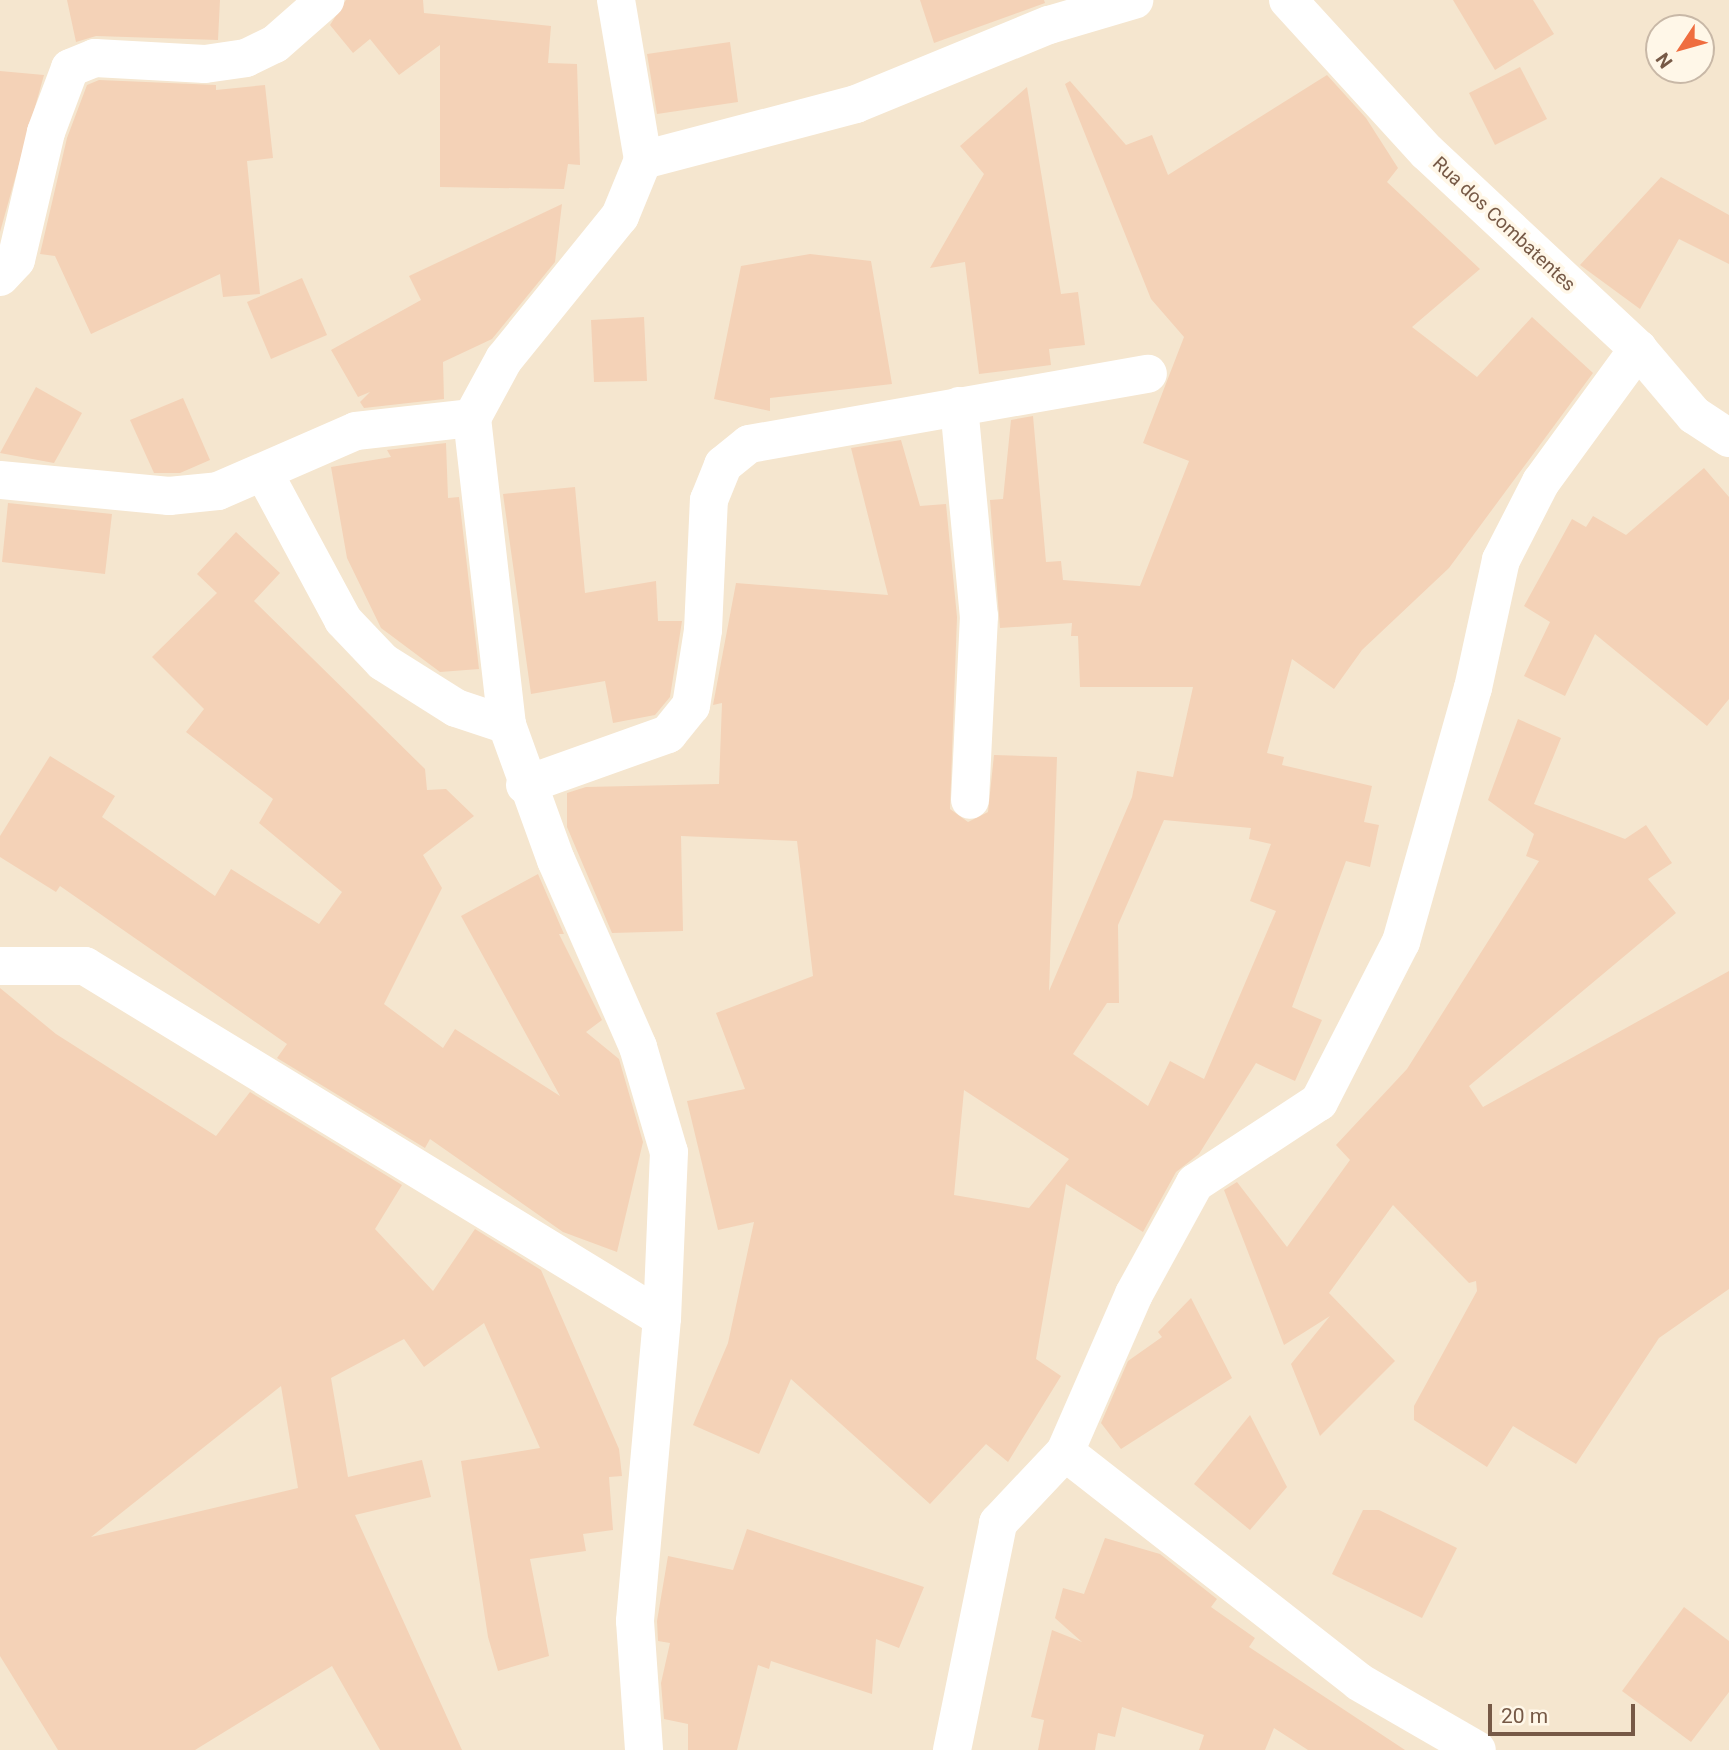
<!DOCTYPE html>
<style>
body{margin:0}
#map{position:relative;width:1729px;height:1750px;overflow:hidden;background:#fdf4e1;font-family:Roboto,sans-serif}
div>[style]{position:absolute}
.residential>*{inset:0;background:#f5e6cf}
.building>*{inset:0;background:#f4d2b7}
.minor>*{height:38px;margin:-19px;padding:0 19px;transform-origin:19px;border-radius:19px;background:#fff}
span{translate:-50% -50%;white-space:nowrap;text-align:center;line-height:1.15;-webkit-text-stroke:7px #fff7e8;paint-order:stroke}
.street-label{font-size:19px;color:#765946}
.north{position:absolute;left:1645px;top:14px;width:70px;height:70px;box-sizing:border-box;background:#fff7e8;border:2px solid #c8b8a7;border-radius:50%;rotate:234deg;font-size:19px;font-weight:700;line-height:28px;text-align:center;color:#765946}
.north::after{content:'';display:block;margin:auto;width:24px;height:32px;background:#ef6d3f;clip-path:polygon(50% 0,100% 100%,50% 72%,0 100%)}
.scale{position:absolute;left:1488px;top:1704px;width:147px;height:32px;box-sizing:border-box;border:4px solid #765946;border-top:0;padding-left:9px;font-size:21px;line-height:24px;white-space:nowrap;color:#765946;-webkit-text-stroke:5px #fff7e8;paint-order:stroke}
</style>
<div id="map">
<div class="residential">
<i style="clip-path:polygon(evenodd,0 0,1729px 0,1729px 1750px,0 1750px,0 0,1659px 28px,1701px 28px,1701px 70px,1659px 70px,1659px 28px)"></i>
</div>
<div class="building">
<i style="clip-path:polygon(67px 0,220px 0,218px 40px,96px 36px,76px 42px)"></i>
<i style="clip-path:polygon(346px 0,423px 0,424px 13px,551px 26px,548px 63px,577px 64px,580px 165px,568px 164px,564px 189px,440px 187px,440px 45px,399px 75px,370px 39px,353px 53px,330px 25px)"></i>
<i style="clip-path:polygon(920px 0,1044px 0,1045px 3px,934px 43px)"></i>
<i style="clip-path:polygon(1453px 0,1533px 0,1554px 34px,1495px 70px)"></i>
<i style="clip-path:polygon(730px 42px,738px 102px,657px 114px,647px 54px)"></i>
<i style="clip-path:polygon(1520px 67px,1547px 119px,1495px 145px,1469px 93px)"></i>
<i style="clip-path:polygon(0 71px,44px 75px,0 232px)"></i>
<i style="clip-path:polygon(evenodd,1327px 75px,1366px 118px,1398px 168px,1387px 182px,1480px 269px,1412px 327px,1477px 377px,1532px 317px,1593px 373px,1449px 568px,1362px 650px,1334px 689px,1292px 659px,1267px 753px,1284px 757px,1282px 765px,1372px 786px,1364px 822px,1379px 825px,1370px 867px,1346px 861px,1292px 1007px,1322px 1020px,1295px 1081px,1256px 1063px,1199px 1154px,1176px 1172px,1143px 1232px,1066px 1184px,1036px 1359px,1061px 1376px,1008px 1462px,986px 1444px,930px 1504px,791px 1379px,759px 1454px,693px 1425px,728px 1343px,754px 1222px,718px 1230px,687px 1101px,745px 1089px,716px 1013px,813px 976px,797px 841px,681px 836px,683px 931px,612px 933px,567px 827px,567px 793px,586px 787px,719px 784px,722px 703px,713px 705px,736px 583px,888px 595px,851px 448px,901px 440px,920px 506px,946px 504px,957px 617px,950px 809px,968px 822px,988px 812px,994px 755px,1057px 757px,1049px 991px,1132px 797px,1137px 771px,1173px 777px,1193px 687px,1080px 687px,1078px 636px,1071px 636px,1072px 623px,1000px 628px,990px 500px,1003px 499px,1011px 420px,1033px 416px,1046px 562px,1061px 561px,1063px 580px,1140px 586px,1189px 461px,1143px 443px,1184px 337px,1151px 299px,1065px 84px,1070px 81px,1126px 145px,1152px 135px,1168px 175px,1327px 75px,1164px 820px,1251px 828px,1249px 839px,1271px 844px,1250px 901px,1276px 911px,1204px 1079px,1170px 1061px,1148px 1106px,1073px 1054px,1107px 1003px,1119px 1003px,1118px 925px,1164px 820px,1327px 75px,964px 1090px,1069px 1159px,1029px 1208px,954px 1195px,964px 1090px)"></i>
<i style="clip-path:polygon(99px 80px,216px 85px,216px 90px,265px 85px,273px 158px,247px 161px,260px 294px,223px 297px,220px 274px,91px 334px,55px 256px,40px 254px,67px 138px,87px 85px)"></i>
<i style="clip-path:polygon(1027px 87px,1061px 294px,1078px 292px,1085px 345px,1049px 349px,1051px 365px,979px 374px,965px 262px,930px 268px,984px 174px,960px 146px)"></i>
<i style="clip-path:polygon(1661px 177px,1729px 215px,1729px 264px,1679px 239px,1640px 309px,1580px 265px)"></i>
<i style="clip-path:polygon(562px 204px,555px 262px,492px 339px,443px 362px,444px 399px,364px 408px,360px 402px,370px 392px,358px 397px,331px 350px,421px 300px,409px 276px)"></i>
<i style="clip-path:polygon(810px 254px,871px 261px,892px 384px,770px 398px,770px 411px,714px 399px,741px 266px)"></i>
<i style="clip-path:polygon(302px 278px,327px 335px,271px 359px,247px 302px)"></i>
<i style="clip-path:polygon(644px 317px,647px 381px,594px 382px,591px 320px)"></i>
<i style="clip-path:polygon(36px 387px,82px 413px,54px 463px,0 453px)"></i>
<i style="clip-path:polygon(183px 398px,210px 460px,180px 473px,154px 473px,130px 420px)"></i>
<i style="clip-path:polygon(446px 443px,448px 498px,459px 497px,479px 669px,440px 672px,381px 628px,347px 558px,331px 467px,391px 457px,387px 450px)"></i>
<i style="clip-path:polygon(1704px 468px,1729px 497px,1729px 699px,1707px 726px,1595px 634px,1565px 696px,1524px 676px,1550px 622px,1524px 606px,1572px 519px,1586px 527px,1593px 516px,1626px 535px)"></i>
<i style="clip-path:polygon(575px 487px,585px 593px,656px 581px,658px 621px,682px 621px,670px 697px,655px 715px,613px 723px,605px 681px,531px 694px,503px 494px)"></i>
<i style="clip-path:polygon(8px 503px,112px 514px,105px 574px,2px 562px)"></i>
<i style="clip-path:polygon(236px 532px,280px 573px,254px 601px,425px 769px,427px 790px,446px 789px,474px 816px,423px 855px,442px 888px,384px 1004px,443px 1048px,455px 1029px,560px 1096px,461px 916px,538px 874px,564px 934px,559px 934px,602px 1020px,586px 1032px,619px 1059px,643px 1142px,617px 1252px,563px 1232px,430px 1139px,425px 1148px,277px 1058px,287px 1044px,60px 886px,56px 892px,0 857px,0 836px,50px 756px,115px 796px,102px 817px,215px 896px,231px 869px,319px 924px,342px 892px,259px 823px,273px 799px,186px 732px,204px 709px,152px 657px,217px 593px,197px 574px)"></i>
<i style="clip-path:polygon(1518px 719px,1561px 738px,1534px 804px,1625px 839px,1646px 825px,1672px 863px,1648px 879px,1676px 913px,1469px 1086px,1483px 1107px,1729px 971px,1729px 1289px,1659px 1338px,1576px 1464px,1513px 1426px,1487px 1467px,1414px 1420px,1414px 1406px,1477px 1291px,1476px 1281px,1469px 1283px,1393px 1205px,1329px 1293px,1395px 1361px,1320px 1436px,1291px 1364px,1330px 1316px,1284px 1345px,1224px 1190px,1237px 1182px,1287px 1247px,1350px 1160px,1336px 1145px,1407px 1069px,1539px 861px,1526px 856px,1534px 834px,1488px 800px)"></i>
<i style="clip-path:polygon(evenodd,0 988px,56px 1034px,216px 1136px,250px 1092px,402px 1185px,375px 1229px,433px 1291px,475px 1229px,541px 1270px,619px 1449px,622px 1476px,609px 1477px,613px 1530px,583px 1534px,586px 1551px,530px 1559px,549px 1656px,498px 1671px,488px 1637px,461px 1461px,540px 1448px,484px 1323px,424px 1367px,404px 1339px,331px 1378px,348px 1477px,422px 1460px,431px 1497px,355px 1515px,462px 1750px,380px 1750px,332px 1666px,195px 1750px,58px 1750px,0 1656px,0 988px,281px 1386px,298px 1488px,91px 1537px,281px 1386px)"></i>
<i style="clip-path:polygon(1191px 1298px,1232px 1378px,1121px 1449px,1101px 1423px,1128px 1361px,1162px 1337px,1158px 1332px)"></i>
<i style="clip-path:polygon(1250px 1415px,1287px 1487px,1250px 1530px,1194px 1484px)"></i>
<i style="clip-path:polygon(1363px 1510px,1379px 1510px,1457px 1548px,1422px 1618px,1332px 1574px)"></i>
<i style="clip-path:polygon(747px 1529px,924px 1587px,899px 1648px,876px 1639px,872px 1694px,771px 1661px,769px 1669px,758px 1665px,737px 1750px,688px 1750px,688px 1724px,664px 1719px,661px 1683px,670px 1643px,658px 1641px,657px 1621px,668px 1556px,733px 1570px)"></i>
<i style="clip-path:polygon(1105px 1538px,1160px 1554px,1217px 1599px,1211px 1607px,1255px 1638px,1249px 1647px,1405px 1750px,1308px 1750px,1274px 1728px,1265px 1750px,1199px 1750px,1204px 1735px,1122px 1707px,1115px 1737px,1098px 1733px,1095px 1750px,1038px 1750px,1044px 1720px,1031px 1717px,1052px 1630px,1082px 1642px,1055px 1618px,1063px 1588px,1084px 1594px)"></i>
<i style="clip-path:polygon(1684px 1607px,1729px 1641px,1729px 1692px,1691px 1742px,1622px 1691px)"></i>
</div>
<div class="minor">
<i style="left:616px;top:0;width:162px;rotate:80.4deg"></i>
<i style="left:643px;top:160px;width:61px;rotate:112.3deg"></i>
<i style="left:620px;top:216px;width:184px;rotate:129deg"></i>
<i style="left:504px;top:359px;width:67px;rotate:118.5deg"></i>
<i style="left:472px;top:418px;width:309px;rotate:83.5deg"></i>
<i style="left:507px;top:725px;width:144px;rotate:70.1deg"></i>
<i style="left:556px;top:860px;width:204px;rotate:66.3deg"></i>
<i style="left:638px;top:1047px;width:109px;rotate:73.6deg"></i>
<i style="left:669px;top:1152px;width:166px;rotate:92.4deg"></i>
<i style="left:662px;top:1318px;width:304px;rotate:95.1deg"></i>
<i style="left:635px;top:1621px;width:129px;rotate:86deg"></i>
<i style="left:1288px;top:0;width:206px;rotate:47.6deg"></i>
<i style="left:1427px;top:152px;width:289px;rotate:43deg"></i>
<i style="left:1638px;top:349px;width:87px;rotate:49.7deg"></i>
<i style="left:1694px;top:415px;width:42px;rotate:33.3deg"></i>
<i style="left:643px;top:160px;width:220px;rotate:-14.7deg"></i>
<i style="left:856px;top:104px;width:209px;rotate:-22.3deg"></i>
<i style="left:1049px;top:25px;width:89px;rotate:-16.4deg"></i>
<i style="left:0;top:277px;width:23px;rotate:-47deg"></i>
<i style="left:16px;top:260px;width:131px;rotate:-76.8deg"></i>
<i style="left:46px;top:132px;width:68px;rotate:-69.4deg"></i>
<i style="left:70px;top:68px;width:27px;rotate:-22deg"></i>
<i style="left:95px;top:58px;width:110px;rotate:3.1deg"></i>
<i style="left:205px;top:64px;width:41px;rotate:-8.3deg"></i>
<i style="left:246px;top:58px;width:32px;rotate:-26deg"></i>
<i style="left:275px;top:44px;width:67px;rotate:-41.3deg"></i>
<i style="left:959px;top:406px;width:211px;rotate:84.6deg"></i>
<i style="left:979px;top:616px;width:184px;rotate:92.8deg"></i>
<i style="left:264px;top:473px;width:167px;rotate:61.7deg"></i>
<i style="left:343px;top:620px;width:58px;rotate:46.4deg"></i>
<i style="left:383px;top:662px;width:86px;rotate:32.2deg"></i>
<i style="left:456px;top:708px;width:54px;rotate:18.4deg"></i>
<i style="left:0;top:480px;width:170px;rotate:5.4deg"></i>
<i style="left:169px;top:496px;width:49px;rotate:-5.8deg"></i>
<i style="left:218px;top:491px;width:150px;rotate:-23.5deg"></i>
<i style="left:356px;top:431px;width:117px;rotate:-6.4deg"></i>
<i style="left:525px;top:785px;width:152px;rotate:-19.6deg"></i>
<i style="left:668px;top:734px;width:36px;rotate:-51deg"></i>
<i style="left:691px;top:706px;width:77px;rotate:-81deg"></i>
<i style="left:703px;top:630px;width:130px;rotate:-87.4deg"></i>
<i style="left:709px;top:500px;width:38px;rotate:-68deg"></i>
<i style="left:723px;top:465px;width:33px;rotate:-39deg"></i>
<i style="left:749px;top:444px;width:405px;rotate:-10deg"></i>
<i style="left:0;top:966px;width:85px"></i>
<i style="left:85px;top:966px;width:676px;rotate:31.39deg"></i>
<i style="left:1065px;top:1452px;width:373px;rotate:38deg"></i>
<i style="left:1359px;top:1682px;width:136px;rotate:30deg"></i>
<i style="left:952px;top:1750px;width:232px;rotate:-78.5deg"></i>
<i style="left:998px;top:1523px;width:98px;rotate:-46.7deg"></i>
<i style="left:1065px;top:1452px;width:172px;rotate:-66.4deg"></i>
<i style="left:1134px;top:1294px;width:127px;rotate:-61.2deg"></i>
<i style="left:1195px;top:1183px;width:148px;rotate:-33.2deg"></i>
<i style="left:1319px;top:1102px;width:180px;rotate:-62.9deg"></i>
<i style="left:1401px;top:942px;width:264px;rotate:-74.2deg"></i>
<i style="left:1473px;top:688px;width:131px;rotate:-77.7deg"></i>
<i style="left:1501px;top:560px;width:88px;rotate:-62.9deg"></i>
<i style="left:1541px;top:482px;width:165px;rotate:-53.9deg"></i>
</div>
<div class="street-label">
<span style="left:1504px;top:224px;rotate:43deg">Rua dos Combatentes</span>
</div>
<div class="north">N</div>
<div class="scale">20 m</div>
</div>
